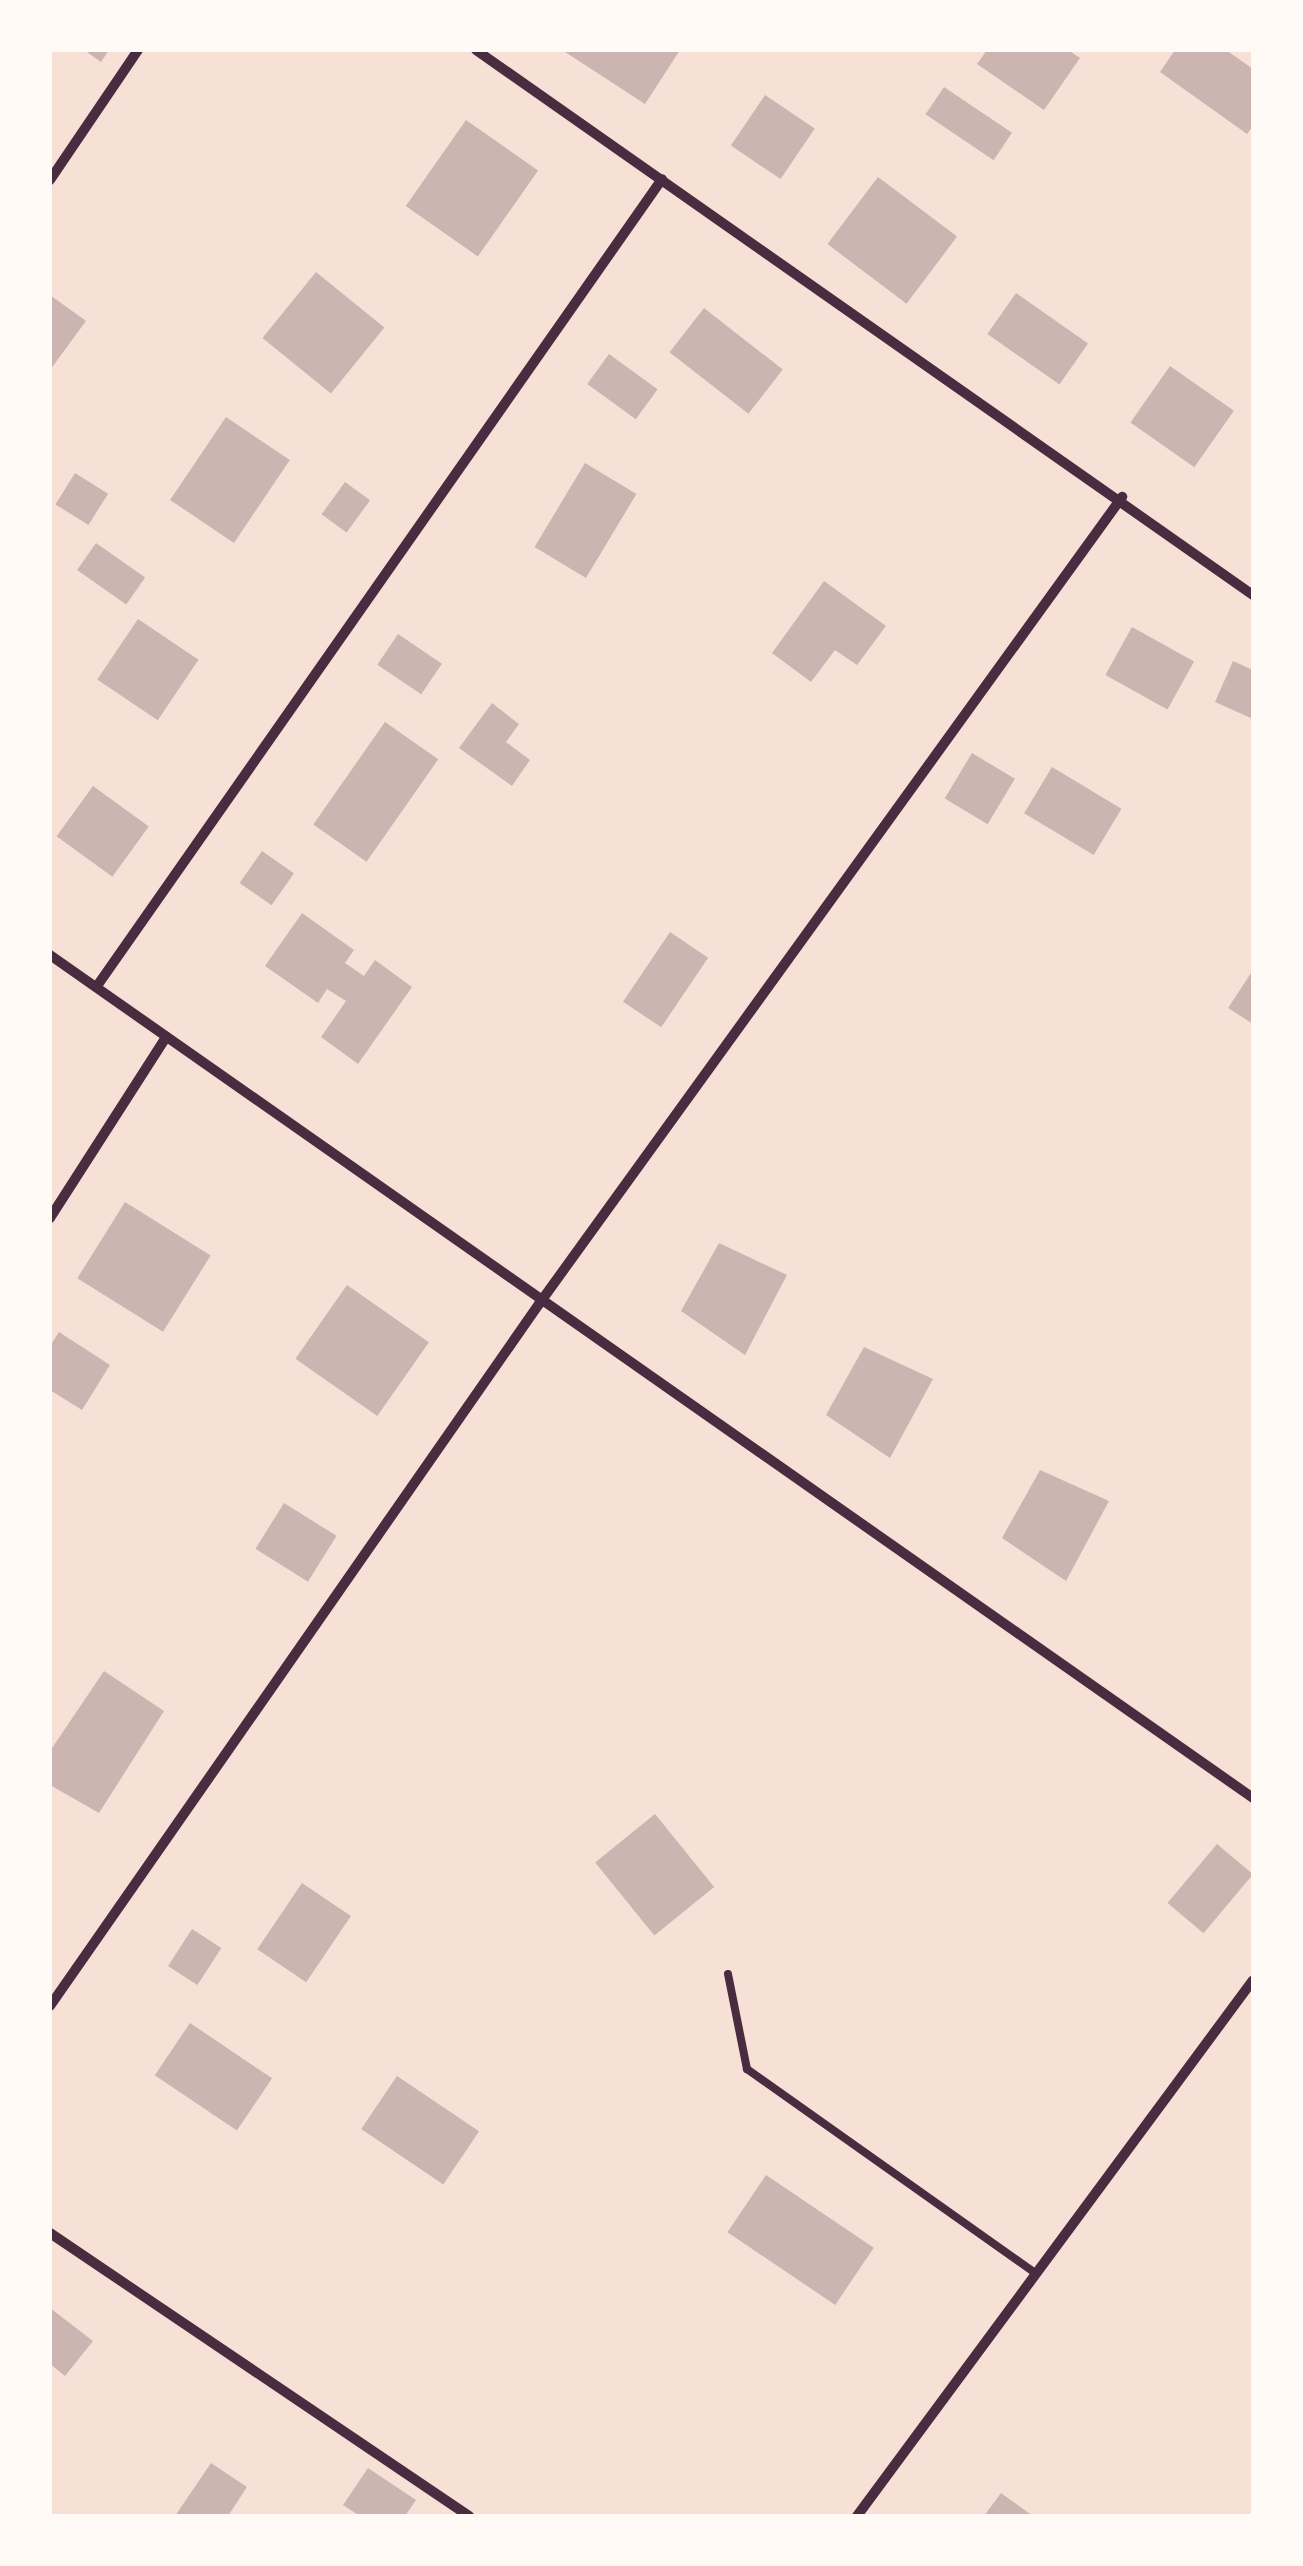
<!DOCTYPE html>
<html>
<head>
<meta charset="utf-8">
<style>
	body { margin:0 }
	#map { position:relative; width:1303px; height:2566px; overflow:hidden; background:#f7e1d7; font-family:"Fira Sans Condensed",sans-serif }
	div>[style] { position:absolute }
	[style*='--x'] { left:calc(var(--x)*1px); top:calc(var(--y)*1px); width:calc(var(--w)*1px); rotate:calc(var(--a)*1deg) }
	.building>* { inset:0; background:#ccb4b1; transform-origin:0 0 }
	.service>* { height:8px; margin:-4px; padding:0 4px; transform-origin:4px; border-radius:4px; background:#4a2c40 }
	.minor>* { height:10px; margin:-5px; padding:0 5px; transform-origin:5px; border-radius:5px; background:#4a2c40 }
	span { translate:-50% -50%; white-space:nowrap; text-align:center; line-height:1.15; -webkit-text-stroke:8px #fffaf5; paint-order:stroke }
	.frame { position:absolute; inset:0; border:52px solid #fffaf5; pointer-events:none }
</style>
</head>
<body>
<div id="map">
	<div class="building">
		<div style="clip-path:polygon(84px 50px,109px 50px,101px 62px)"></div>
		<div style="clip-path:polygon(562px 50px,680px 50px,645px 104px)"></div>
		<div style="clip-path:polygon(987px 50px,1068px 50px,1080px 58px,1044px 110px,977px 64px)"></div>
		<div style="clip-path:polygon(1175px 50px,1226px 50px,1253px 69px,1253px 126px,1247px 134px,1160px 72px)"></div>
		<div style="left:944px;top:87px;width:82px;height:33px;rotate:34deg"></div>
		<div style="left:765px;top:95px;width:60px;height:61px;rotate:34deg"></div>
		<div style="left:466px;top:120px;width:88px;height:105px;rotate:35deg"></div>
		<div style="left:878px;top:177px;width:99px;height:84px;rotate:37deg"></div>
		<div style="left:316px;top:272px;width:88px;height:85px;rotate:39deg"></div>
		<div style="left:1016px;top:293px;width:88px;height:50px;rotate:35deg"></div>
		<div style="clip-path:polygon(50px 295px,86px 321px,50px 370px)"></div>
		<div style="left:704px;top:308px;width:100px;height:56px;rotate:38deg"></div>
		<div style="left:609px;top:354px;width:60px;height:37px;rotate:36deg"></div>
		<div style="left:1170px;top:366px;width:78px;height:69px;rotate:35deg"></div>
		<div style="left:226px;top:417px;width:77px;height:100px;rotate:34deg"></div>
		<div style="left:585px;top:463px;width:60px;height:98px;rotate:31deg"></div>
		<div style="left:75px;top:473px;width:39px;height:37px;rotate:32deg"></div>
		<div style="left:345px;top:482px;width:31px;height:40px;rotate:36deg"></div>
		<div style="left:96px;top:543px;width:60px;height:33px;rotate:35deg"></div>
		<div style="clip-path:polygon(824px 581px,886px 626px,857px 665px,835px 650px,811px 682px,772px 653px)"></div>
		<div style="left:138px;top:619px;width:73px;height:73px;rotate:34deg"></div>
		<div style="left:1132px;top:627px;width:71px;height:55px;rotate:29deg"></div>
		<div style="left:398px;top:634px;width:53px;height:37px;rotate:34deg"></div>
		<div style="clip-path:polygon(1233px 661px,1253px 670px,1253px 719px,1215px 702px)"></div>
		<div style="clip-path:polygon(492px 703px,519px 724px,506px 742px,530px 760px,512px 786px,459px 748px)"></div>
		<div style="left:385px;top:722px;width:65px;height:125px;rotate:35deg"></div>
		<div style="left:972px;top:753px;width:50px;height:53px;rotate:31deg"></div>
		<div style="left:1052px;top:767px;width:81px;height:54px;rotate:31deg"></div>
		<div style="left:93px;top:786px;width:69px;height:62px;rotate:36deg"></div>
		<div style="left:262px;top:851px;width:39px;height:39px;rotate:35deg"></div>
		<div style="clip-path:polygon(302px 913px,354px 950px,345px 963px,364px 976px,375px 960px,412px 987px,358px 1064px,321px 1037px,346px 1001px,327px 989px,318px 1003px,265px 966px)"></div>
		<div style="left:670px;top:932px;width:46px;height:84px;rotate:34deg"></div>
		<div style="clip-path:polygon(1253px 970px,1253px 1024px,1228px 1008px)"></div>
		<div style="left:125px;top:1202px;width:101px;height:90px;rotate:32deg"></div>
		<div style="clip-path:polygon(719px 1243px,787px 1275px,745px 1355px,681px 1311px)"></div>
		<div style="left:347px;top:1285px;width:100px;height:90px;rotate:35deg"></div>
		<div style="clip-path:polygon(59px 1332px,110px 1365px,82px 1410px,50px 1390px,50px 1346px)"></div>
		<div style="clip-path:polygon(864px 1347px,933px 1379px,890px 1458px,826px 1415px)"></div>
		<div style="clip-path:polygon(1040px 1470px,1109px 1501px,1066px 1581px,1002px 1538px)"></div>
		<div style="left:284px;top:1503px;width:62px;height:54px;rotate:32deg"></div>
		<div style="clip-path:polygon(104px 1671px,164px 1711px,99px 1813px,50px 1785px,50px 1751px)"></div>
		<div style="left:655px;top:1814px;width:94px;height:77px;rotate:51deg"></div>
		<div style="left:1217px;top:1844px;width:47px;height:77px;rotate:40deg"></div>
		<div style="left:302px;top:1883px;width:59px;height:80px;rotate:34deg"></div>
		<div style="left:192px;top:1929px;width:35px;height:44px;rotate:33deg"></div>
		<div style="left:190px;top:2023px;width:99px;height:63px;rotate:34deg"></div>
		<div style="left:397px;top:2076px;width:99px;height:64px;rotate:34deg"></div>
		<div style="left:766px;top:2175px;width:130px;height:69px;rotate:34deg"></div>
		<div style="clip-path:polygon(50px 2308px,93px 2341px,65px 2376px,50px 2364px)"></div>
		<div style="clip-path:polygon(211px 2463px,247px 2487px,228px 2516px,175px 2516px)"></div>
		<div style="clip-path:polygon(368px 2468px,416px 2500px,405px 2516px,360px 2516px,343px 2505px)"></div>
		<div style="clip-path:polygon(1001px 2493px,1033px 2516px,984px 2516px)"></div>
	</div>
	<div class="service">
		<div style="--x:728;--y:1974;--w:97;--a:78.7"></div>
		<div style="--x:747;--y:2069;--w:354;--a:35.3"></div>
	</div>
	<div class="minor">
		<div style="--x:476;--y:50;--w:949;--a:35.05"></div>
		<div style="--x:50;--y:180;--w:157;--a:-55.9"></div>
		<div style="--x:50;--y:955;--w:1469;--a:35.02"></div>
		<div style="--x:97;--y:986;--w:985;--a:-55"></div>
		<div style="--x:50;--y:1218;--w:215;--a:-57.3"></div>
		<div style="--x:50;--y:2006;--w:856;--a:-55.14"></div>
		<div style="--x:539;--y:1304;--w:996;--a:-54.15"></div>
		<div style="--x:50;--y:2233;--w:506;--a:34.04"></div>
		<div style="--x:857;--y:2516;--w:666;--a:-53.54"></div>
	</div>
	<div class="frame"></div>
</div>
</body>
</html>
